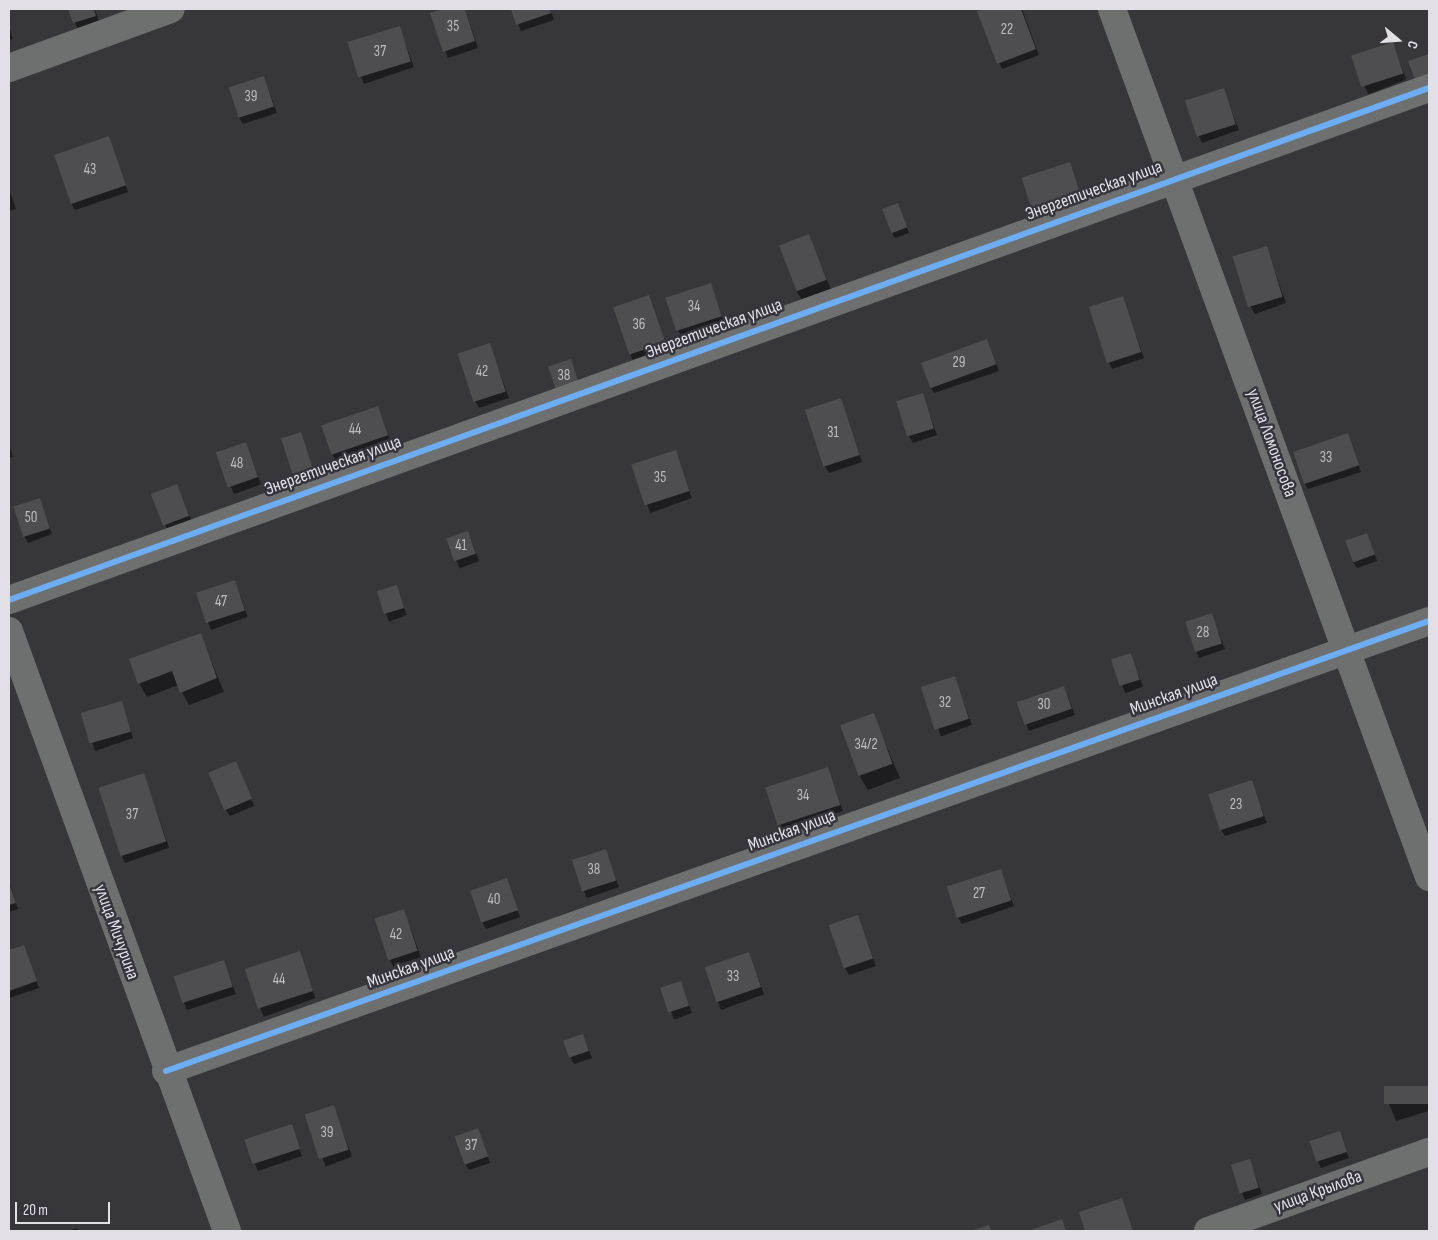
<!DOCTYPE html>
<html>
<head>
<meta charset="utf-8">
<style>
	body { margin:0 }
	#map { position:relative; width:1438px; height:1240px; overflow:hidden; background:#37363a; font-family:"Sofia Sans Condensed",sans-serif }
	div>[style] { position:absolute }
	[style*='--x'] { left:calc(var(--x)*1px); top:calc(var(--y)*1px); width:calc(var(--w)*1px); rotate:calc(var(--a)*1deg) }
	.shadow>* { inset:0; background:#0007; transform-origin:0 0 }
	.building>* { inset:0; background:#4e4e51; transform-origin:0 0 }
	.street>* { height:28px; margin:-14px; padding:0 14px; transform-origin:14px; border-radius:14px; background:#6e7070 }
	.cycleway>* { height:6px; margin:-3px; padding:0 3px; transform-origin:3px; border-radius:3px; background:#6dadf4 }
	span { translate:-50% -50%; white-space:nowrap; text-align:center; line-height:1.15; -webkit-text-stroke:5px #36343c; paint-order:stroke }
	.number-label { font-size:15px; color:#bdbcc1 }
	.number-label span { -webkit-text-stroke-width:0 }
	.street-label { font-size:18px; color:#e2e0e6 }
	.frame { position:absolute; inset:0; border:10px solid #e2e0e6; pointer-events:none }
	.north { position:absolute; left:1373px; top:15px; width:50px; height:50px; -webkit-text-stroke:4px #36343c; paint-order:stroke; rotate:108deg; font-size:14px; font-weight:700; line-height:20px; text-align:center; color:#e2e0e6 }
	.north::after { content:''; display:block; margin:auto; width:18px; height:22px; background:#e2e0e6; clip-path:polygon(50% 0,100% 100%,50% 72%,0 100%) }
	.scale { position:absolute; left:15px; top:1202px; width:95px; height:22px; box-sizing:border-box; border:2px solid #e2e0e6; border-top:0; padding-left:6px; font-size:15px; line-height:18px; white-space:nowrap; color:#e2e0e6; -webkit-text-stroke:4px #36343c; paint-order:stroke }
</style>
</head>
<body>
<div id="map">
	<div class="shadow">
		<div style="clip-path:polygon(69px 9px,95px 9px,99px 22px,78px 29px)"></div>
		<div style="clip-path:polygon(447px 9px,465px 9px,478px 48px,448px 58px,432px 14px)"></div>
		<div style="clip-path:polygon(512px 9px,550px 9px,554px 20px,521px 31px)"></div>
		<div style="clip-path:polygon(988px 9px,1022px 9px,1039px 55px,1002px 69px,979px 12px)"></div>
		<div style="clip-path:polygon(9px 26px,13px 39px,9px 40px)"></div>
		<div style="clip-path:polygon(399px 27px,414px 67px,364px 84px,361px 77px)"></div>
		<div style="left:1392px;top:44px;width:38px;height:41px;rotate:68deg"></div>
		<div style="clip-path:polygon(264px 78px,277px 113px,243px 124px,239px 118px)"></div>
		<div style="clip-path:polygon(1223px 90px,1239px 130px,1202px 143px,1199px 136px)"></div>
		<div style="clip-path:polygon(108px 137px,128px 192px,75px 210px,71px 203px)"></div>
		<div style="left:1069px;top:163px;width:39px;height:49px;rotate:69deg"></div>
		<div style="clip-path:polygon(9px 189px,16px 209px,9px 211px)"></div>
		<div style="clip-path:polygon(898px 205px,909px 233px,895px 238px,891px 232px)"></div>
		<div style="clip-path:polygon(808px 235px,833px 294px,805px 305px,797px 292px)"></div>
		<div style="clip-path:polygon(1266px 247px,1286px 303px,1255px 314px,1251px 307px)"></div>
		<div style="clip-path:polygon(710px 285px,725px 323px,682px 337px,678px 331px)"></div>
		<div style="left:649px;top:297px;width:54px;height:36px;rotate:71deg"></div>
		<div style="clip-path:polygon(1122px 297px,1144px 358px,1112px 369px,1109px 362px)"></div>
		<div style="clip-path:polygon(987px 340px,999px 371px,934px 393px,930px 386px)"></div>
		<div style="clip-path:polygon(489px 344px,509px 398px,479px 408px,475px 401px)"></div>
		<div style="clip-path:polygon(922px 395px,937px 435px,913px 443px,909px 436px)"></div>
		<div style="clip-path:polygon(840px 400px,862px 462px,829px 473px,825px 466px)"></div>
		<div style="clip-path:polygon(378px 408px,391px 442px,335px 460px,332px 454px)"></div>
		<div style="clip-path:polygon(300px 434px,315px 475px,298px 481px,294px 474px)"></div>
		<div style="clip-path:polygon(1347px 435px,1361px 472px,1308px 489px,1304px 483px)"></div>
		<div style="left:246px;top:443px;width:44px;height:29px;rotate:70deg"></div>
		<div style="clip-path:polygon(9px 444px,13px 457px,9px 458px)"></div>
		<div style="left:675px;top:452px;width:49px;height:44px;rotate:70deg"></div>
		<div style="left:177px;top:486px;width:39px;height:26px;rotate:67deg"></div>
		<div style="clip-path:polygon(39px 499px,52px 534px,28px 543px,24px 536px)"></div>
		<div style="left:468px;top:532px;width:31px;height:21px;rotate:69deg"></div>
		<div style="clip-path:polygon(1367px 535px,1377px 561px,1357px 568px,1353px 562px)"></div>
		<div style="left:235px;top:582px;width:37px;height:39px;rotate:70deg"></div>
		<div style="left:396px;top:587px;width:30px;height:19px;rotate:69deg"></div>
		<div style="clip-path:polygon(1211px 614px,1225px 649px,1199px 658px,1196px 651px)"></div>
		<div style="clip-path:polygon(200px 634px,224px 692px,189px 705px,178px 685px,147px 697px,139px 683px)"></div>
		<div style="left:1130px;top:654px;width:35px;height:19px;rotate:68deg"></div>
		<div style="left:954px;top:678px;width:50px;height:33px;rotate:69deg"></div>
		<div style="clip-path:polygon(1064px 687px,1075px 715px,1029px 731px,1026px 724px)"></div>
		<div style="left:121px;top:703px;width:37px;height:40px;rotate:71deg"></div>
		<div style="clip-path:polygon(873px 715px,900px 778px,868px 790px,860px 777px)"></div>
		<div style="clip-path:polygon(236px 763px,254px 806px,230px 816px,226px 810px)"></div>
		<div style="clip-path:polygon(827px 768px,843px 811px,783px 832px,780px 825px)"></div>
		<div style="left:144px;top:775px;width:77px;height:47px;rotate:71deg"></div>
		<div style="clip-path:polygon(1251px 782px,1267px 823px,1225px 836px,1221px 830px)"></div>
		<div style="clip-path:polygon(605px 851px,619px 887px,587px 898px,584px 891px)"></div>
		<div style="clip-path:polygon(1000px 871px,1014px 906px,962px 924px,958px 918px)"></div>
		<div style="clip-path:polygon(506px 879px,520px 917px,486px 929px,482px 922px)"></div>
		<div style="clip-path:polygon(9px 881px,18px 909px,9px 912px)"></div>
		<div style="clip-path:polygon(404px 911px,421px 957px,393px 966px,390px 960px)"></div>
		<div style="clip-path:polygon(858px 917px,876px 966px,849px 975px,845px 968px)"></div>
		<div style="clip-path:polygon(24px 946px,39px 988px,9px 998px,9px 951px)"></div>
		<div style="left:299px;top:953px;width:48px;height:55px;rotate:70deg"></div>
		<div style="left:749px;top:953px;width:44px;height:46px;rotate:70deg"></div>
		<div style="clip-path:polygon(223px 962px,236px 994px,187px 1010px,184px 1003px)"></div>
		<div style="left:680px;top:983px;width:32px;height:19px;rotate:68deg"></div>
		<div style="clip-path:polygon(583px 1035px,592px 1058px,574px 1064px,570px 1057px)"></div>
		<div style="clip-path:polygon(1429px 1087px,1429px 1111px,1396px 1121px,1387px 1099px)"></div>
		<div style="left:333px;top:1107px;width:53px;height:28px;rotate:69deg"></div>
		<div style="clip-path:polygon(291px 1126px,302px 1156px,258px 1171px,255px 1164px)"></div>
		<div style="clip-path:polygon(478px 1129px,490px 1163px,469px 1170px,465px 1164px)"></div>
		<div style="clip-path:polygon(1339px 1133px,1349px 1158px,1321px 1168px,1318px 1161px)"></div>
		<div style="clip-path:polygon(1249px 1161px,1262px 1194px,1245px 1200px,1242px 1193px)"></div>
		<div style="clip-path:polygon(1121px 1199px,1133px 1231px,1086px 1231px,1080px 1213px)"></div>
		<div style="clip-path:polygon(77px 1228px,79px 1231px,69px 1231px)"></div>
	</div>
	<div class="building">
		<div style="clip-path:polygon(68px 9px,94px 9px,96px 16px,73px 23px)"></div>
		<div style="clip-path:polygon(443px 9px,465px 9px,475px 41px,443px 52px,430px 13px)"></div>
		<div style="clip-path:polygon(511px 9px,550px 9px,551px 13px,516px 25px)"></div>
		<div style="clip-path:polygon(984px 9px,1021px 9px,1036px 49px,997px 64px,977px 11px)"></div>
		<div style="left:400px;top:26px;width:37px;height:55px;rotate:73deg"></div>
		<div style="left:1393px;top:42px;width:33px;height:44px;rotate:72deg"></div>
		<div style="clip-path:polygon(1429px 54px,1429px 78px,1416px 82px,1408px 61px)"></div>
		<div style="left:264px;top:76px;width:32px;height:37px;rotate:72deg"></div>
		<div style="left:1224px;top:88px;width:38px;height:41px;rotate:72deg"></div>
		<div style="left:109px;top:136px;width:52px;height:58px;rotate:71deg"></div>
		<div style="left:1070px;top:162px;width:33px;height:51px;rotate:72deg"></div>
		<div style="left:898px;top:203px;width:26px;height:17px;rotate:69deg"></div>
		<div style="left:809px;top:234px;width:49px;height:32px;rotate:69deg"></div>
		<div style="left:1267px;top:246px;width:53px;height:36px;rotate:73deg"></div>
		<div style="left:711px;top:283px;width:35px;height:48px;rotate:72deg"></div>
		<div style="left:649px;top:295px;width:50px;height:38px;rotate:71deg"></div>
		<div style="left:1123px;top:296px;width:59px;height:36px;rotate:72deg"></div>
		<div style="left:987px;top:339px;width:27px;height:70px;rotate:70deg"></div>
		<div style="left:490px;top:343px;width:51px;height:34px;rotate:72deg"></div>
		<div style="left:571px;top:359px;width:28px;height:24px;rotate:72deg"></div>
		<div style="left:923px;top:393px;width:37px;height:28px;rotate:73deg"></div>
		<div style="left:841px;top:398px;width:60px;height:38px;rotate:72deg"></div>
		<div style="left:378px;top:406px;width:31px;height:60px;rotate:71deg"></div>
		<div style="left:301px;top:432px;width:38px;height:21px;rotate:72deg"></div>
		<div style="left:1348px;top:433px;width:34px;height:58px;rotate:71deg"></div>
		<div style="left:246px;top:442px;width:37px;height:32px;rotate:71deg"></div>
		<div style="left:676px;top:450px;width:43px;height:47px;rotate:72deg"></div>
		<div style="left:177px;top:484px;width:34px;height:28px;rotate:69deg"></div>
		<div style="left:40px;top:498px;width:32px;height:28px;rotate:72deg"></div>
		<div style="left:468px;top:531px;width:24px;height:23px;rotate:71deg"></div>
		<div style="left:1367px;top:533px;width:23px;height:23px;rotate:70deg"></div>
		<div style="left:235px;top:580px;width:32px;height:41px;rotate:72deg"></div>
		<div style="left:397px;top:585px;width:24px;height:21px;rotate:73deg"></div>
		<div style="left:1212px;top:613px;width:32px;height:28px;rotate:72deg"></div>
		<div style="clip-path:polygon(201px 633px,217px 678px,180px 693px,172px 671px,138px 684px,129px 659px)"></div>
		<div style="left:1131px;top:653px;width:28px;height:21px;rotate:72deg"></div>
		<div style="left:955px;top:676px;width:45px;height:36px;rotate:72deg"></div>
		<div style="left:1064px;top:686px;width:24px;height:50px;rotate:71deg"></div>
		<div style="left:122px;top:701px;width:32px;height:43px;rotate:74deg"></div>
		<div style="left:874px;top:713px;width:54px;height:36px;rotate:70deg"></div>
		<div style="left:236px;top:761px;width:41px;height:30px;rotate:67deg"></div>
		<div style="left:828px;top:767px;width:40px;height:66px;rotate:72deg"></div>
		<div style="left:144px;top:773px;width:72px;height:48px;rotate:72deg"></div>
		<div style="left:1252px;top:780px;width:38px;height:46px;rotate:72deg"></div>
		<div style="left:606px;top:849px;width:33px;height:36px;rotate:72deg"></div>
		<div style="left:1001px;top:869px;width:33px;height:57px;rotate:72deg"></div>
		<div style="left:507px;top:878px;width:34px;height:39px;rotate:71deg"></div>
		<div style="clip-path:polygon(9px 883px,16px 903px,9px 905px)"></div>
		<div style="left:404px;top:909px;width:44px;height:31px;rotate:72deg"></div>
		<div style="left:858px;top:915px;width:46px;height:31px;rotate:71deg"></div>
		<div style="clip-path:polygon(24px 945px,37px 981px,9px 991px,9px 950px)"></div>
		<div style="left:300px;top:951px;width:42px;height:58px;rotate:72deg"></div>
		<div style="left:749px;top:952px;width:37px;height:47px;rotate:71deg"></div>
		<div style="left:224px;top:960px;width:28px;height:53px;rotate:72deg"></div>
		<div style="left:681px;top:981px;width:26px;height:22px;rotate:72deg"></div>
		<div style="left:583px;top:1034px;width:18px;height:21px;rotate:71deg"></div>
		<div style="left:1429px;top:1086px;width:18px;height:45px;rotate:90deg"></div>
		<div style="left:334px;top:1105px;width:47px;height:31px;rotate:72deg"></div>
		<div style="left:292px;top:1124px;width:26px;height:50px;rotate:72deg"></div>
		<div style="left:478px;top:1128px;width:30px;height:25px;rotate:70deg"></div>
		<div style="left:1340px;top:1131px;width:22px;height:32px;rotate:72deg"></div>
		<div style="left:1250px;top:1159px;width:30px;height:20px;rotate:73deg"></div>
		<div style="clip-path:polygon(1122px 1198px,1133px 1231px,1085px 1231px,1079px 1212px)"></div>
		<div style="clip-path:polygon(1062px 1219px,1066px 1231px,1028px 1231px)"></div>
		<div style="clip-path:polygon(989px 1225px,991px 1231px,971px 1231px)"></div>
	</div>
	<div class="street">
		<div style="--x:1112;--y:9;--w:924;--a:69.94"></div>
		<div style="--x:9;--y:68;--w:172;--a:-20"></div>
		<div style="--x:9;--y:600;--w:1509;--a:-19.83"></div>
		<div style="--x:9;--y:631;--w:638;--a:70.03"></div>
		<div style="--x:166;--y:1071;--w:1341;--a:-19.61"></div>
		<div style="--x:1208;--y:1231;--w:235;--a:-19.7"></div>
	</div>
	<div class="cycleway">
		<div style="--x:9;--y:600;--w:1509;--a:-19.83"></div>
		<div style="--x:166;--y:1071;--w:1341;--a:-19.61"></div>
	</div>
	<div class="number-label">
		<span style="left:453px;top:27px">35</span>
		<span style="left:1007px;top:30px">22</span>
		<span style="left:380px;top:52px">37</span>
		<span style="left:251px;top:97px">39</span>
		<span style="left:90px;top:170px">43</span>
		<span style="left:694px;top:307px">34</span>
		<span style="left:639px;top:325px">36</span>
		<span style="left:959px;top:363px">29</span>
		<span style="left:482px;top:372px">42</span>
		<span style="left:564px;top:376px">38</span>
		<span style="left:355px;top:430px">44</span>
		<span style="left:833px;top:433px">31</span>
		<span style="left:1326px;top:458px">33</span>
		<span style="left:237px;top:464px">48</span>
		<span style="left:660px;top:478px">35</span>
		<span style="left:31px;top:518px">50</span>
		<span style="left:461px;top:546px">41</span>
		<span style="left:221px;top:602px">47</span>
		<span style="left:1203px;top:633px">28</span>
		<span style="left:945px;top:703px">32</span>
		<span style="left:1044px;top:705px">30</span>
		<span style="left:866px;top:745px">34/2</span>
		<span style="left:803px;top:796px">34</span>
		<span style="left:1236px;top:805px">23</span>
		<span style="left:132px;top:815px">37</span>
		<span style="left:594px;top:870px">38</span>
		<span style="left:979px;top:894px">27</span>
		<span style="left:494px;top:900px">40</span>
		<span style="left:396px;top:935px">42</span>
		<span style="left:733px;top:977px">33</span>
		<span style="left:279px;top:980px">44</span>
		<span style="left:327px;top:1133px">39</span>
		<span style="left:471px;top:1146px">37</span>
	</div>
	<div class="street-label">
		<span style="left:1094px;top:191px;rotate:-20deg">Энергетическая улица</span>
		<span style="left:714px;top:329px;rotate:-20deg">Энергетическая улица</span>
		<span style="left:1271px;top:443px;rotate:70deg">улица Ломоносова</span>
		<span style="left:333px;top:466px;rotate:-20deg">Энергетическая улица</span>
		<span style="left:1174px;top:695px;rotate:-20deg">Минская улица</span>
		<span style="left:792px;top:831px;rotate:-20deg">Минская улица</span>
		<span style="left:116px;top:932px;rotate:70deg">улица Мичурина</span>
		<span style="left:411px;top:968px;rotate:-20deg">Минская улица</span>
		<span style="left:1318px;top:1192px;rotate:-20deg">улица Крылова</span>
	</div>
	<div class="frame"></div>
	<div class="north">С</div>
	<div class="scale">20 m</div>
</div>
</body>
</html>
